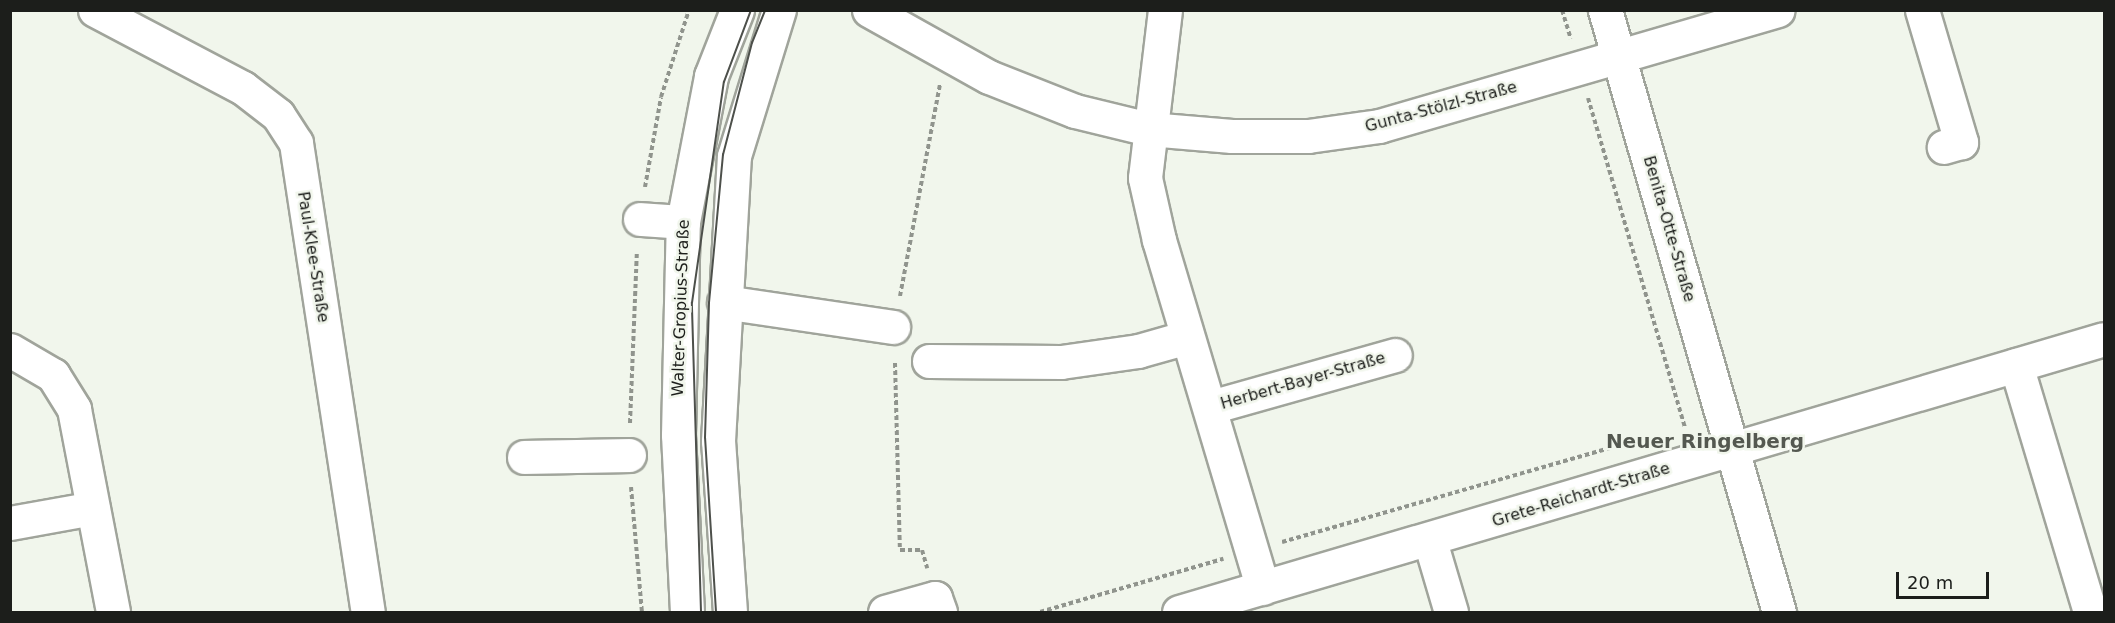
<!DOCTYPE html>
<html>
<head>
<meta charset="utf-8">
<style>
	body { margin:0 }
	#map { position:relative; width:2115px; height:623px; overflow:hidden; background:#f1f6ec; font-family:"DejaVu Sans",sans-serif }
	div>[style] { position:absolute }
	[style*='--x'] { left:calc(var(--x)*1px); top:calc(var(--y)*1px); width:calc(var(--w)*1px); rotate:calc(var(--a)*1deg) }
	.path>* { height:4px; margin-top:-2px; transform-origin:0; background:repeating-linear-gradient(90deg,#90948d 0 4.5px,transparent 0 7.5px) }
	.roads { filter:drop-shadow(2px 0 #a0a49b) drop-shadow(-2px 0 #a0a49b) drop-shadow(0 2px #a0a49b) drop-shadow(0 -2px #a0a49b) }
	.minor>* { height:33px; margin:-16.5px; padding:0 16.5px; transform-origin:16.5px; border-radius:16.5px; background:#fff }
	.tram>* { height:1.5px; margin:-0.75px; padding:0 0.75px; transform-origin:0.75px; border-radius:0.75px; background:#4d504b }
	span { translate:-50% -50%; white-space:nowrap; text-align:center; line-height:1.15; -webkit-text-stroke:5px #f1f6ec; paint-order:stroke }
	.street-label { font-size:16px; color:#1c1e1b }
	.quarter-label { font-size:20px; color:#545850; font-weight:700 }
	.frame { position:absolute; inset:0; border:12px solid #1c1e1b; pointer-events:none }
	.scale { position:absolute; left:1896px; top:572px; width:93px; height:27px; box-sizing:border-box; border:3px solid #1c1e1b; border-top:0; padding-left:8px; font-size:18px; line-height:21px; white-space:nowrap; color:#1c1e1b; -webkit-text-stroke:4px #f1f6ec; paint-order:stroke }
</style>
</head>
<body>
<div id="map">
	<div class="path">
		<div style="--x:1562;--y:10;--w:30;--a:73"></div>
		<div style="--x:1588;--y:98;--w:343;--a:73.6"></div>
		<div style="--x:645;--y:187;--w:91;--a:-79.9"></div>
		<div style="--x:661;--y:97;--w:91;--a:-72.2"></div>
		<div style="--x:900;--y:296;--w:215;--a:-79.3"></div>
		<div style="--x:895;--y:363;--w:187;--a:88.5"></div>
		<div style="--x:900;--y:550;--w:22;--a:0"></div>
		<div style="--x:922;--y:550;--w:19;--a:74"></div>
		<div style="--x:630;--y:423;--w:172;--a:-87.7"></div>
		<div style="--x:631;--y:487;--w:125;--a:85"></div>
		<div style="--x:1282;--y:542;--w:341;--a:-16"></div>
		<div style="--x:1040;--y:612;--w:191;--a:-16.2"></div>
	</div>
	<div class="roads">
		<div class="minor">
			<div style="--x:95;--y:10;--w:167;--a:27.8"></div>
			<div style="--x:243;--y:88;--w:44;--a:37.6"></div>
			<div style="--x:278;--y:115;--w:33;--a:57"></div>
			<div style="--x:296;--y:143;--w:474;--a:81.3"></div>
			<div style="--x:869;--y:10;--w:137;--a:29.2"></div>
			<div style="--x:989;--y:77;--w:92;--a:21.6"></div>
			<div style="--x:1075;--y:111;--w:76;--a:13.7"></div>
			<div style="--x:1149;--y:129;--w:83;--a:4.8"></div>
			<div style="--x:1232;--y:136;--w:76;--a:0"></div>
			<div style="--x:1308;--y:136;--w:72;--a:-8"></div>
			<div style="--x:1379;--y:126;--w:415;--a:-16.2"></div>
			<div style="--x:1165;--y:10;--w:169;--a:96.8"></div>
			<div style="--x:1145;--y:178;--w:64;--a:77.3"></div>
			<div style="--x:1159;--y:240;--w:363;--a:73.4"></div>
			<div style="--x:1605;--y:10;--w:627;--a:73.88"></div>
			<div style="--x:1922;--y:10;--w:138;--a:73.5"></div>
			<div style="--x:1961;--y:142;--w:18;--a:164"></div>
			<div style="--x:640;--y:219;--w:43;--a:4"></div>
			<div style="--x:724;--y:302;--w:171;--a:8.4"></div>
			<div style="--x:10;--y:350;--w:50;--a:30.2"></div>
			<div style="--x:53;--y:375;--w:40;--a:58"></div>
			<div style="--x:74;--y:409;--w:207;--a:79.1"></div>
			<div style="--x:929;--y:361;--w:132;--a:0.4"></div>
			<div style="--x:1061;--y:362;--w:78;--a:-8.1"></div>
			<div style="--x:1138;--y:351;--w:51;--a:-15.9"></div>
			<div style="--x:2016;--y:365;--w:258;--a:73.3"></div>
			<div style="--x:1211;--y:407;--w:191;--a:-15.8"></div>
			<div style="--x:524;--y:457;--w:105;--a:-1.1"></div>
			<div style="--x:10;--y:523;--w:84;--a:-10.2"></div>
			<div style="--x:1430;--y:541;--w:74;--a:73.5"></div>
			<div style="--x:687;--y:612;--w:177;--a:-92.9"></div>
			<div style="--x:678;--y:435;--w:213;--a:-88.7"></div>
			<div style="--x:683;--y:222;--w:149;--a:-79.1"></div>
			<div style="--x:711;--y:76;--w:71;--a:-68.5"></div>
			<div style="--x:730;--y:612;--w:171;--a:-94"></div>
			<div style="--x:718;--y:441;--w:285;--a:-86.8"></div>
			<div style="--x:734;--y:156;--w:153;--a:-72.9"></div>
			<div style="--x:885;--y:612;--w:52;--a:-15.6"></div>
			<div style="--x:935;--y:598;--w:15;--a:70"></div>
			<div style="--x:1179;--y:612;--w:964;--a:-16.44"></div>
		</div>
	</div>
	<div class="tram">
		<div style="--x:701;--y:612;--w:309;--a:-91.7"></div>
		<div style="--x:692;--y:303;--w:223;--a:-81.8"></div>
		<div style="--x:724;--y:82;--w:77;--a:-69.4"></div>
		<div style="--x:716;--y:612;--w:174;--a:-93.6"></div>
		<div style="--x:705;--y:438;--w:135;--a:-88.3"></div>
		<div style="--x:709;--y:303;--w:149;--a:-84.6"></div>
		<div style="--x:723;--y:155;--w:116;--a:-75.5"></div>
		<div style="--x:752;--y:43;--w:35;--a:-68"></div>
	</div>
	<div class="street-label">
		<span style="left:1441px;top:107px;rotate:-15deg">Gunta-Stölzl-Straße</span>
		<span style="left:1669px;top:229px;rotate:74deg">Benita-Otte-Straße</span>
		<span style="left:313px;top:257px;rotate:81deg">Paul-Klee-Straße</span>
		<span style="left:681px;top:308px;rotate:-88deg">Walter-Gropius-Straße</span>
		<span style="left:1303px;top:381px;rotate:-16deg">Herbert-Bayer-Straße</span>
		<span style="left:1581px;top:495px;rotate:-17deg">Grete-Reichardt-Straße</span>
	</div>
	<div class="quarter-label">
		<span style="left:1705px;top:441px">Neuer Ringelberg</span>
	</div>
	<div class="frame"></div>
	<div class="scale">20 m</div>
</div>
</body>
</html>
